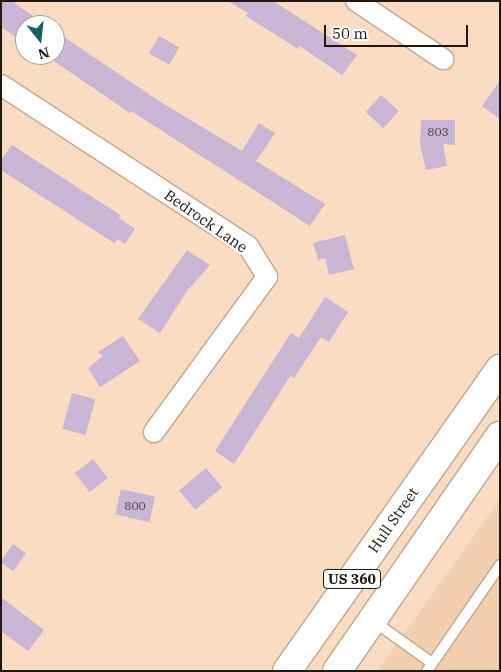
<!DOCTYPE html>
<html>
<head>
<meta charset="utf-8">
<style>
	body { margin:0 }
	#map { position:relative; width:501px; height:672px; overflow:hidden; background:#f9dcc1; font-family:"IBM Plex Serif",serif }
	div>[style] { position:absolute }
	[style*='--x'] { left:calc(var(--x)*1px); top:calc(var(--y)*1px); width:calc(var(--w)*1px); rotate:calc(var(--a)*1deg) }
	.built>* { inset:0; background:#f2cfaf }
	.building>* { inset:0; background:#c9b5d4; transform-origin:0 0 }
	.roads { filter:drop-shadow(1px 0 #c2a78d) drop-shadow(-1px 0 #c2a78d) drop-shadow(0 1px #c2a78d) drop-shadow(0 -1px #c2a78d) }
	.lane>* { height:10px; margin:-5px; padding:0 5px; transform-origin:5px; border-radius:5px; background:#fff }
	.street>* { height:20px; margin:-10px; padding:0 10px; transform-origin:10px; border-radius:10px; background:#fff }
	.primary>* { height:28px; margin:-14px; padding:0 14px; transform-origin:14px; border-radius:14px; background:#fff }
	span { translate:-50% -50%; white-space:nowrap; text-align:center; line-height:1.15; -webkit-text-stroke:5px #fff; paint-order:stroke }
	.number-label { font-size:12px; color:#4b3e3f }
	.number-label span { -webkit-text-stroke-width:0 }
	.shield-label span { padding:1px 4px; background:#fff; border:1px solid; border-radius:4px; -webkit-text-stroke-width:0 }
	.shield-label { font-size:14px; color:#21170d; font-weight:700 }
	.street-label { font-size:15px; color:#21170d }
	.frame { position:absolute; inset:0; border:2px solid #21170d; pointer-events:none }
	.north { position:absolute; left:15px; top:15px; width:50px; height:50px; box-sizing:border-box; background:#fff; border:1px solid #a6a29e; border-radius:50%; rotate:164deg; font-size:14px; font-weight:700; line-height:20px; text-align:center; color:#21170d }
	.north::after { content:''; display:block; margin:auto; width:18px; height:22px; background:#106265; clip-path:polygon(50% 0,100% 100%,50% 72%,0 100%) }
	.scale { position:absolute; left:324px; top:25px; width:144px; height:22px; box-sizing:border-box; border:2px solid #21170d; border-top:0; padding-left:6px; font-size:15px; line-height:18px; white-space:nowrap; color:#21170d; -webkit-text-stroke:4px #fff; paint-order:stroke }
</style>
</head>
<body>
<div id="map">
	<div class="built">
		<div style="clip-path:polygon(500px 500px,500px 671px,377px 671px)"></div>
	</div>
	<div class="building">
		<div style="clip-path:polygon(1px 1px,11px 1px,46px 25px,25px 25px,25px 43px,1px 27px)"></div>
		<div style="clip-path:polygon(228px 1px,273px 1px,357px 55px,342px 75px,300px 46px,298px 49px,246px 16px,248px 13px)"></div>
		<div style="clip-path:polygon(55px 31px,159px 101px,242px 151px,259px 123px,275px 133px,256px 161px,325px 204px,310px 226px,131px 111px,130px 113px,55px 62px)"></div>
		<div style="left:159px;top:36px;width:23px;height:20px;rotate:29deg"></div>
		<div style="clip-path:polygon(500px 81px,500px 119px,482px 106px)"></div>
		<div style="left:381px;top:95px;width:24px;height:23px;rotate:42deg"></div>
		<div style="clip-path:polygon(421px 120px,455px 120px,455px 145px,443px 144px,447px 166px,426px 170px,420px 144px)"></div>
		<div style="clip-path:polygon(12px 145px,120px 215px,119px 218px,135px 229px,125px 244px,118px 239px,114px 243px,1px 170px,1px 160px)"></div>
		<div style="clip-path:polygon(345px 235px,354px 269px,329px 275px,325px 258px,318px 260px,313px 243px)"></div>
		<div style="clip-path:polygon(187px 250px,210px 265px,187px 291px,160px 333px,138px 319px)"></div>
		<div style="clip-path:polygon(325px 297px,348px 312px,329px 342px,321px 337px,294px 378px,291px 375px,234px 464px,215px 451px,291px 333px,299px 338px)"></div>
		<div style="clip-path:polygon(123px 336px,140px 361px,100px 387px,88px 368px,103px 356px,98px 352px)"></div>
		<div style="left:72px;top:393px;width:24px;height:37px;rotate:15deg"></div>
		<div style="left:93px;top:459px;width:24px;height:23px;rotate:52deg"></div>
		<div style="left:206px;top:468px;width:25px;height:35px;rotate:50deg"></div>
		<div style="left:121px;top:489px;width:35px;height:26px;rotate:13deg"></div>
		<div style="left:13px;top:544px;width:16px;height:22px;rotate:35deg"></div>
		<div style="clip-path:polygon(1px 597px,44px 630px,28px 651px,1px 631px)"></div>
	</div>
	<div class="roads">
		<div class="lane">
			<div style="--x:372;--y:620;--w:74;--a:35.6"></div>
			<div style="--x:427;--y:671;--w:129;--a:-55.4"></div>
		</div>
		<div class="street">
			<div style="--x:356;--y:1;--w:105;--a:33.7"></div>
			<div style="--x:1;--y:85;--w:295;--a:33.1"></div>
			<div style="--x:248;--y:246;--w:36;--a:58"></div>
			<div style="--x:267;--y:277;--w:192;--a:126.1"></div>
		</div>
		<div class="primary">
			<div style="--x:287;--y:671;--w:370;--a:-54.8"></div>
			<div style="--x:337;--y:671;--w:286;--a:-55.3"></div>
		</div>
	</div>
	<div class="number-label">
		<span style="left:438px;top:132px">803</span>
		<span style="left:135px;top:506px">800</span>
	</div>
	<div class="shield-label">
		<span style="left:352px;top:579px">US 360</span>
	</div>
	<div class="street-label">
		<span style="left:206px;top:221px;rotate:35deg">Bedrock Lane</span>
		<span style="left:393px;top:520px;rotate:-55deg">Hull Street</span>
	</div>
	<div class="frame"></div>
	<div class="north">N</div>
	<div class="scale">50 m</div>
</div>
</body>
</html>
